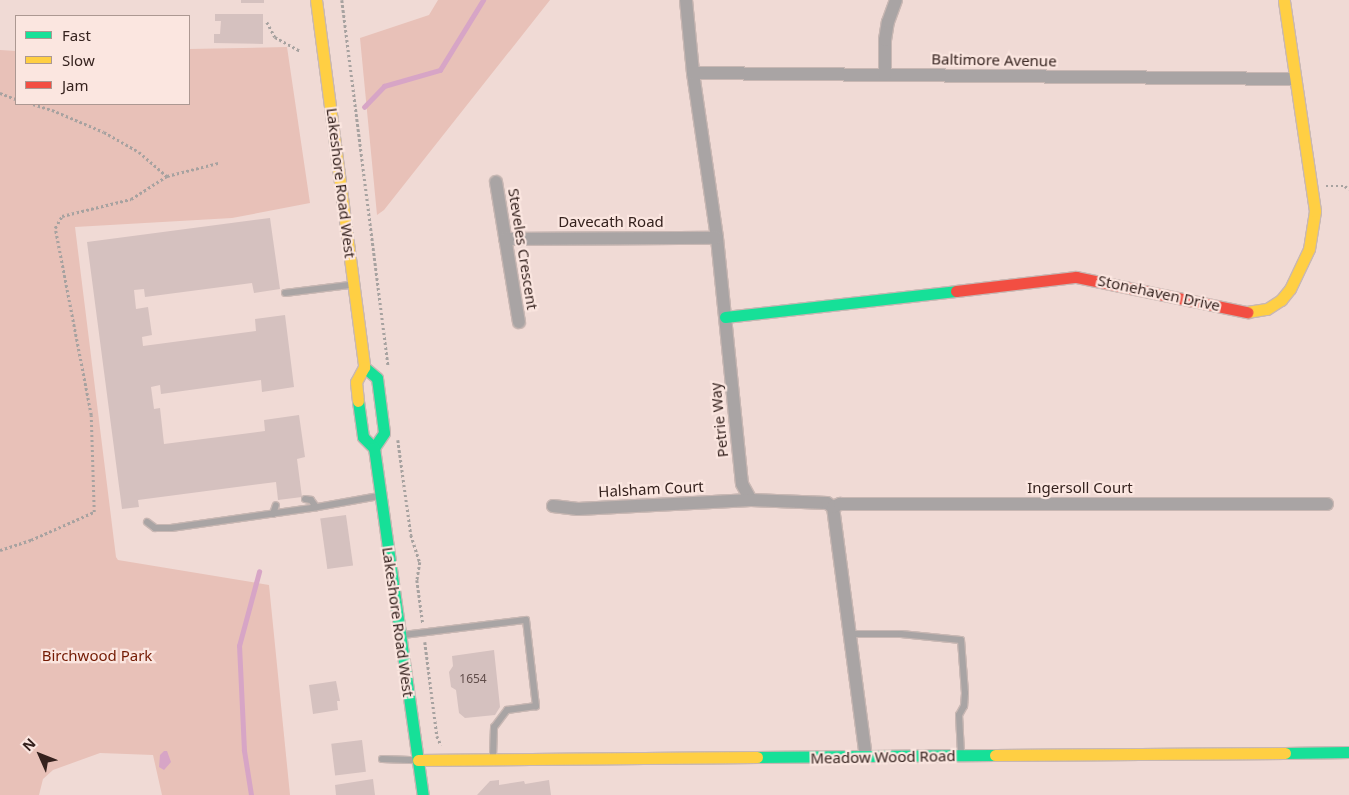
<!DOCTYPE html>
<html>
<head>
<meta charset="utf-8">
<style>
	body { margin:0 }
	#map { position:relative; width:1349px; height:795px; overflow:hidden; background:#f0dad5; font-family:"Noto Sans",sans-serif }
	div>[style] { position:absolute }
	[style*='--x'] { left:calc(var(--x)*1px); top:calc(var(--y)*1px); width:calc(var(--w)*1px); rotate:calc(var(--a)*1deg) }
	.green>* { inset:0; background:#e8c1b8 }
	.water>* { inset:0; background:#d7a5c6 }
	.stream>* { height:4.5px; margin:-2.25px; padding:0 2.25px; transform-origin:2.25px; border-radius:2.25px; background:#d7a5c6 }
	.building>* { inset:0; background:#d5c1bf; transform-origin:0 0 }
	.path>* { height:2.5px; margin-top:-1.25px; transform-origin:0; background:repeating-linear-gradient(90deg,#a7a2a0 0 2.5px,transparent 0 5px) }
	.roads { filter:drop-shadow(1px 0 #c8b7b3) drop-shadow(-1px 0 #c8b7b3) drop-shadow(0 1px #c8b7b3) drop-shadow(0 -1px #c8b7b3) }
	.lane>* { height:6px; margin:-3px; padding:0 3px; transform-origin:3px; border-radius:3px; background:#a9a4a4 }
	.street>* { height:12px; margin:-6px; padding:0 6px; transform-origin:6px; border-radius:6px; background:#a9a4a4 }
	.fast>* { height:11px; margin:-5.5px; padding:0 5.5px; transform-origin:5.5px; border-radius:5.5px; background:#16e098 }
	.slow>* { height:11px; margin:-5.5px; padding:0 5.5px; transform-origin:5.5px; border-radius:5.5px; background:#ffcf43 }
	.jam>* { height:11px; margin:-5.5px; padding:0 5.5px; transform-origin:5.5px; border-radius:5.5px; background:#f24e42 }
	span { translate:-50% -50%; white-space:nowrap; text-align:center; line-height:1.15; -webkit-text-stroke:4.5px #fbe6e0; paint-order:stroke }
	.number-label { font-size:12px; color:#604d4a }
	.number-label span { -webkit-text-stroke-width:0 }
	.street-label { font-size:15px; color:#35221e }
	.park-label { font-size:15px; color:#731a03 }
	.legend { position:absolute; left:15px; top:15px; width:175px; height:90px; box-sizing:border-box; background:#fbe6e0; border:1px solid #ac9892; margin:0; padding:6px 9px; list-style:none; font-size:15px; color:#35221e }
	.legend li { display:flex; align-items:center; gap:10px; height:25px }
	.legend b { width:25px; border:1px solid #ac9892 }
	.north { position:absolute; left:15px; top:730px; width:50px; height:50px; -webkit-text-stroke:4px #fbe6e0; paint-order:stroke; rotate:314deg; font-size:14px; font-weight:700; line-height:20px; text-align:center; color:#35221e }
	.north::after { content:''; display:block; margin:auto; width:18px; height:22px; background:#35221e; clip-path:polygon(50% 0,100% 100%,50% 72%,0 100%) }
</style>
</head>
<body>
<div id="map">
	<div class="green">
		<div style="clip-path:polygon(438px 0,550px 0,384px 210px,377px 215px,360px 38px,429px 15px)"></div>
		<div style="clip-path:polygon(287px 47px,310px 203px,232px 218px,75px 227px,116px 557px,118px 560px,269px 585px,290px 795px,162px 795px,153px 755px,100px 753px,53px 770px,43px 779px,39px 795px,0 795px,0 50px,16px 51px,16px 104px,189px 104px,189px 49px)"></div>
	</div>
	<div class="water">
		<div style="clip-path:polygon(164px 751px,167px 751px,171px 762px,164px 770px,159px 767px,160px 755px)"></div>
	</div>
	<div class="stream">
		<div style="--x:364;--y:107;--w:29;--a:-46"></div>
		<div style="--x:384;--y:86;--w:58;--a:-15.9"></div>
		<div style="--x:440;--y:70;--w:82;--a:-58.4"></div>
		<div style="--x:251;--y:795;--w:45;--a:-99"></div>
		<div style="--x:244;--y:751;--w:105;--a:-92.7"></div>
		<div style="--x:239;--y:646;--w:77;--a:-74.9"></div>
	</div>
	<div class="building">
		<div style="left:241px;top:0;width:23px;height:3px"></div>
		<div style="clip-path:polygon(215px 14px,263px 14px,263px 44px,214px 43px,214px 34px,220px 34px,221px 21px,215px 21px)"></div>
		<div style="clip-path:polygon(270px 218px,280px 289px,254px 293px,252px 283px,145px 297px,144px 289px,134px 290px,136px 309px,148px 307px,152px 335px,142px 337px,143px 346px,256px 331px,255px 319px,285px 315px,294px 387px,262px 392px,261px 380px,161px 394px,160px 385px,151px 387px,154px 409px,160px 408px,164px 444px,265px 431px,264px 420px,299px 415px,305px 457px,297px 459px,302px 497px,278px 500px,276px 482px,138px 500px,139px 507px,122px 509px,87px 242px)"></div>
		<div style="left:346px;top:515px;width:51px;height:26px;rotate:82deg"></div>
		<div style="clip-path:polygon(494px 650px,500px 707px,495px 715px,465px 718px,459px 713px,456px 690px,451px 687px,449px 672px,453px 666px,452px 656px)"></div>
		<div style="clip-path:polygon(336px 681px,340px 701px,337px 701px,338px 710px,313px 714px,309px 685px)"></div>
		<div style="left:362px;top:740px;width:32px;height:31px;rotate:83deg"></div>
		<div style="clip-path:polygon(373px 779px,375px 795px,336px 795px,335px 785px)"></div>
		<div style="clip-path:polygon(499px 780px,499px 785px,524px 781px,525px 784px,549px 780px,551px 795px,477px 795px,490px 781px)"></div>
	</div>
	<div class="path">
		<div style="--x:342;--y:0;--w:369;--a:82.8"></div>
		<div style="--x:267;--y:22;--w:17;--a:62"></div>
		<div style="--x:275;--y:37;--w:29;--a:29"></div>
		<div style="--x:0;--y:93;--w:17;--a:21"></div>
		<div style="--x:33;--y:104;--w:20;--a:18"></div>
		<div style="--x:52;--y:110;--w:56;--a:22.9"></div>
		<div style="--x:104;--y:132;--w:40;--a:29.7"></div>
		<div style="--x:139;--y:152;--w:37;--a:41"></div>
		<div style="--x:1326;--y:186;--w:19;--a:0"></div>
		<div style="--x:1345;--y:186;--w:5;--a:37"></div>
		<div style="--x:398;--y:440;--w:96;--a:82.2"></div>
		<div style="--x:411;--y:535;--w:28;--a:72"></div>
		<div style="--x:420;--y:562;--w:18;--a:99"></div>
		<div style="--x:417;--y:580;--w:44;--a:82.2"></div>
		<div style="--x:0;--y:550;--w:33;--a:-18"></div>
		<div style="--x:31;--y:540;--w:69;--a:-24"></div>
		<div style="--x:94;--y:512;--w:97;--a:-91.8"></div>
		<div style="--x:91;--y:415;--w:190;--a:-100.9"></div>
		<div style="--x:55;--y:228;--w:14;--a:-60"></div>
		<div style="--x:62;--y:216;--w:71;--a:-13.8"></div>
		<div style="--x:131;--y:199;--w:43;--a:-32.6"></div>
		<div style="--x:167;--y:176;--w:53;--a:-14.3"></div>
		<div style="--x:425;--y:642;--w:95;--a:82.7"></div>
		<div style="--x:437;--y:736;--w:10;--a:66"></div>
	</div>
	<div class="roads">
		<div class="lane">
			<div style="--x:285;--y:293;--w:65;--a:-7"></div>
			<div style="--x:305;--y:499;--w:6;--a:9"></div>
			<div style="--x:311;--y:500;--w:9;--a:54"></div>
			<div style="--x:273;--y:514;--w:9;--a:-72"></div>
			<div style="--x:147;--y:522;--w:10;--a:37"></div>
			<div style="--x:155;--y:528;--w:16;--a:0"></div>
			<div style="--x:171;--y:528;--w:142;--a:-8.1"></div>
			<div style="--x:312;--y:508;--w:68;--a:-10.2"></div>
			<div style="--x:850;--y:634;--w:51;--a:0"></div>
			<div style="--x:901;--y:634;--w:60;--a:5.7"></div>
			<div style="--x:961;--y:640;--w:53;--a:85.7"></div>
			<div style="--x:965;--y:693;--w:13;--a:94"></div>
			<div style="--x:964;--y:706;--w:10;--a:119"></div>
			<div style="--x:959;--y:715;--w:39;--a:87"></div>
			<div style="--x:403;--y:635;--w:124;--a:-7"></div>
			<div style="--x:526;--y:620;--w:87;--a:83.4"></div>
			<div style="--x:536;--y:706;--w:29;--a:172"></div>
			<div style="--x:507;--y:710;--w:21;--a:127"></div>
			<div style="--x:494;--y:727;--w:30;--a:92"></div>
			<div style="--x:382;--y:759;--w:35;--a:2"></div>
		</div>
		<div class="street">
			<div style="--x:686;--y:0;--w:73;--a:84.5"></div>
			<div style="--x:693;--y:73;--w:167;--a:81.7"></div>
			<div style="--x:717;--y:238;--w:247;--a:84.2"></div>
			<div style="--x:742;--y:484;--w:18;--a:61"></div>
			<div style="--x:751;--y:500;--w:76;--a:2.3"></div>
			<div style="--x:827;--y:503;--w:7;--a:34"></div>
			<div style="--x:833;--y:507;--w:252;--a:82.5"></div>
			<div style="--x:693;--y:73;--w:602;--a:0.57"></div>
			<div style="--x:885;--y:75;--w:35;--a:-90"></div>
			<div style="--x:885;--y:40;--w:18;--a:-81"></div>
			<div style="--x:888;--y:22;--w:23;--a:-70"></div>
			<div style="--x:496;--y:182;--w:142;--a:80.7"></div>
			<div style="--x:505;--y:239;--w:212;--a:-0.3"></div>
			<div style="--x:553;--y:506;--w:25;--a:7"></div>
			<div style="--x:578;--y:509;--w:173;--a:-3"></div>
			<div style="--x:833;--y:507;--w:8;--a:-23"></div>
			<div style="--x:840;--y:504;--w:487;--a:0"></div>
		</div>
		<div class="fast">
			<div style="--x:725;--y:317;--w:232;--a:-6.4"></div>
			<div style="--x:364;--y:367;--w:17;--a:40"></div>
			<div style="--x:377;--y:378;--w:55;--a:82.7"></div>
			<div style="--x:384;--y:433;--w:18;--a:124"></div>
			<div style="--x:358;--y:401;--w:36;--a:82"></div>
			<div style="--x:363;--y:437;--w:16;--a:45"></div>
			<div style="--x:374;--y:448;--w:350;--a:82"></div>
			<div style="--x:1285;--y:753;--w:64;--a:-0.9"></div>
			<div style="--x:757;--y:757;--w:238;--a:-0.5"></div>
		</div>
		<div class="slow">
			<div style="--x:316;--y:0;--w:370;--a:82.5"></div>
			<div style="--x:364;--y:367;--w:17;--a:118"></div>
			<div style="--x:356;--y:382;--w:19;--a:84"></div>
			<div style="--x:1247;--y:312;--w:20;--a:-9"></div>
			<div style="--x:1267;--y:309;--w:17;--a:-33"></div>
			<div style="--x:1281;--y:300;--w:14;--a:-51"></div>
			<div style="--x:1290;--y:289;--w:44;--a:-64.6"></div>
			<div style="--x:1309;--y:249;--w:38;--a:-81"></div>
			<div style="--x:1315;--y:211;--w:213;--a:-98.4"></div>
			<div style="--x:995;--y:755;--w:290;--a:-0.4"></div>
			<div style="--x:418;--y:760;--w:339;--a:-0.5"></div>
		</div>
		<div class="jam">
			<div style="--x:956;--y:291;--w:121;--a:-6.7"></div>
			<div style="--x:1076;--y:277;--w:175;--a:11.6"></div>
		</div>
	</div>
	<div class="number-label">
		<span style="left:473px;top:679px">1654</span>
	</div>
	<div class="street-label">
		<span style="left:994px;top:60px;rotate:1deg">Baltimore Avenue</span>
		<span style="left:341px;top:183px;rotate:83deg">Lakeshore Road West</span>
		<span style="left:611px;top:222px">Davecath Road</span>
		<span style="left:523px;top:249px;rotate:81deg">Steveles Crescent</span>
		<span style="left:1159px;top:293px;rotate:12deg">Stonehaven Drive</span>
		<span style="left:719px;top:420px;rotate:-96deg">Petrie Way</span>
		<span style="left:1080px;top:488px">Ingersoll Court</span>
		<span style="left:651px;top:489px;rotate:-3deg">Halsham Court</span>
		<span style="left:398px;top:622px;rotate:82deg">Lakeshore Road West</span>
		<span style="left:883px;top:757px;rotate:-1deg">Meadow Wood Road</span>
	</div>
	<div class="park-label">
		<span style="left:97px;top:656px">Birchwood Park</span>
	</div>
	<ul class="legend">
	<li><b style="height:6px;background:#16e098"></b>Fast</li>
	<li><b style="height:6px;background:#ffcf43"></b>Slow</li>
	<li><b style="height:6px;background:#f24e42"></b>Jam</li>
	</ul>
	<div class="north">N</div>
</div>
</body>
</html>
